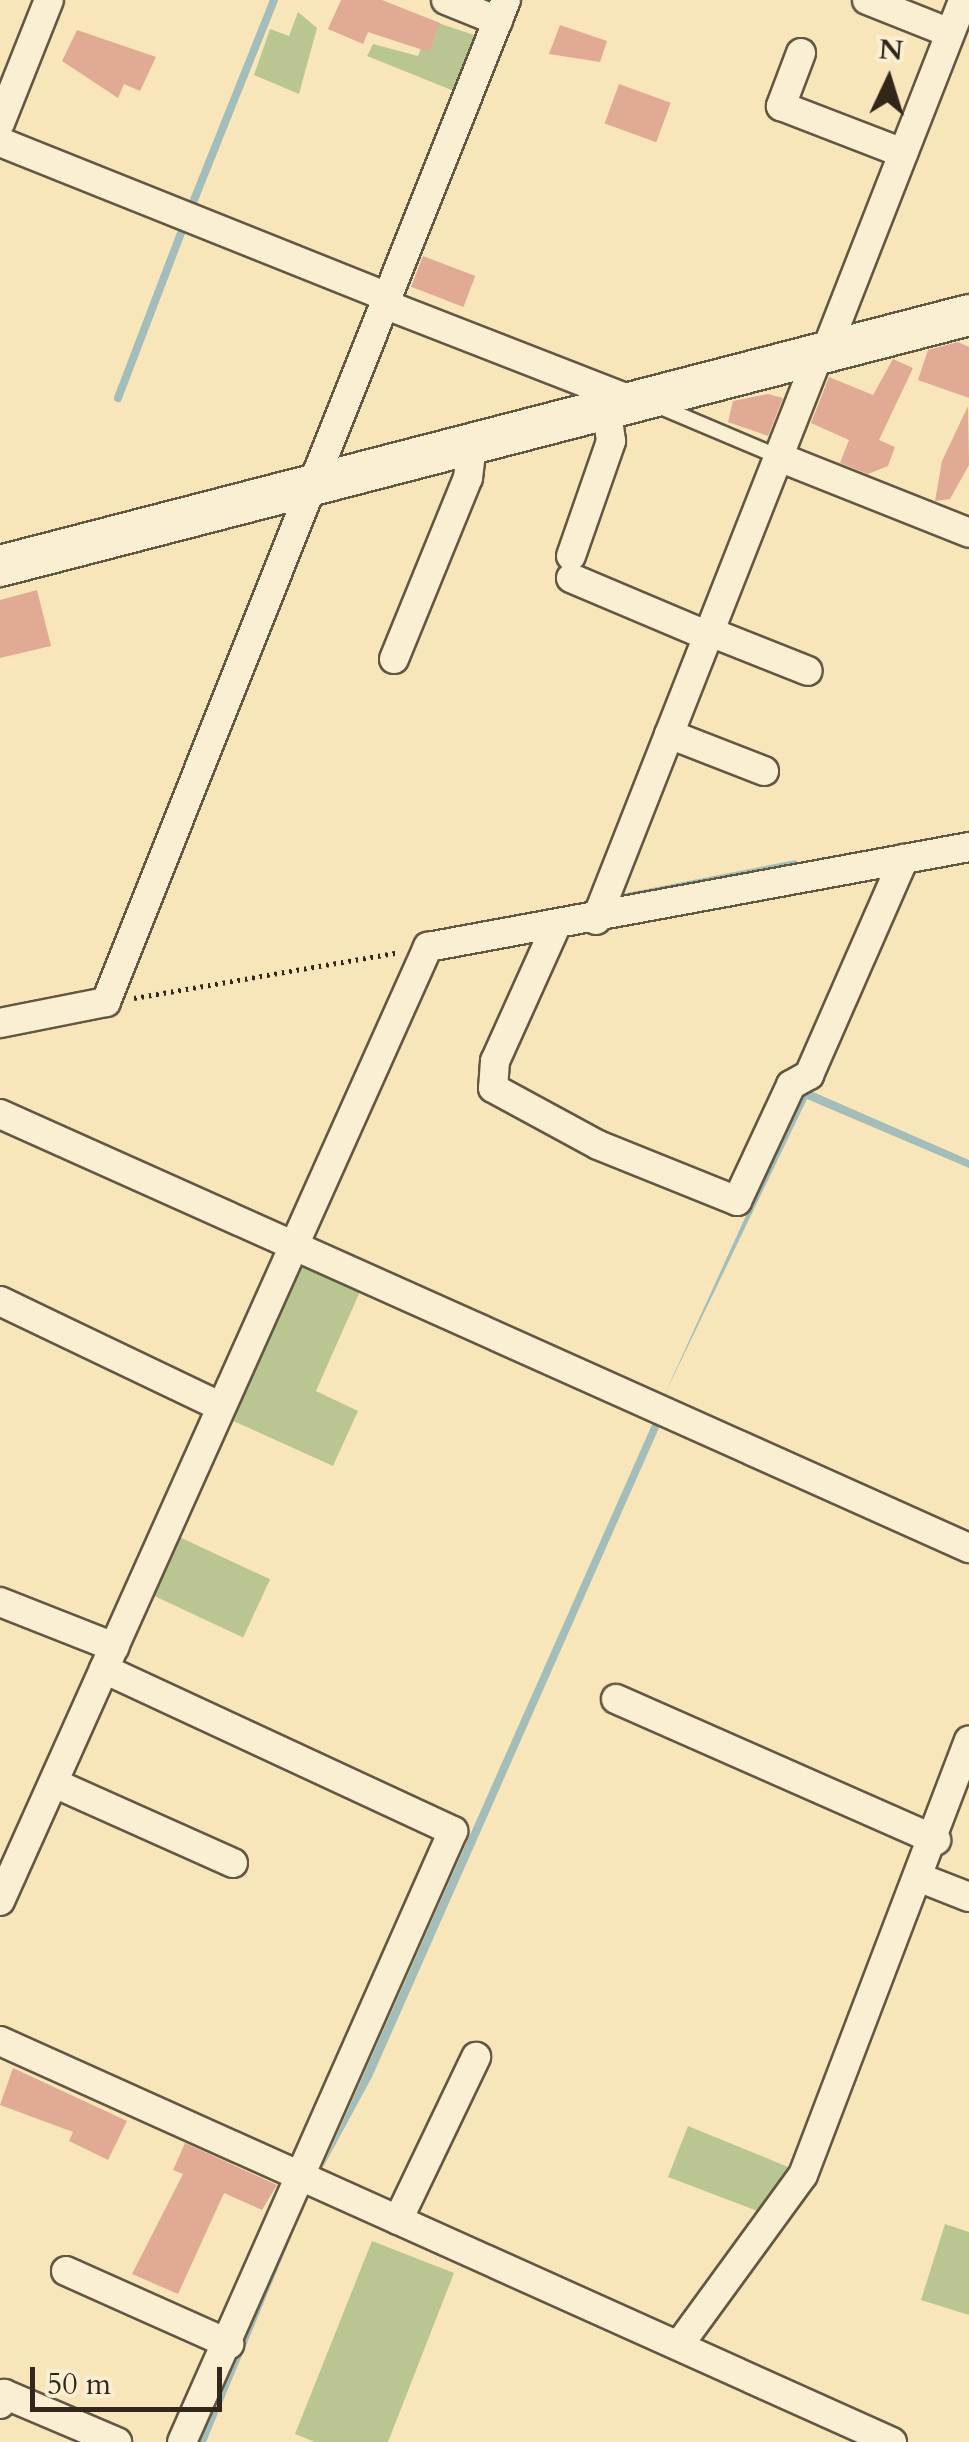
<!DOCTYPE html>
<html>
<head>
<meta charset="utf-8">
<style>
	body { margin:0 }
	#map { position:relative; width:969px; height:2442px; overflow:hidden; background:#f8e6ba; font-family:Cardo,serif }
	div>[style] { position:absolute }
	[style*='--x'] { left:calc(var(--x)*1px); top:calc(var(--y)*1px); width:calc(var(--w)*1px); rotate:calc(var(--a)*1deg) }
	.green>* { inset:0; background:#b9c692; transform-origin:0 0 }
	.water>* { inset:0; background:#a2bdba; transform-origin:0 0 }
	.stream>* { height:8px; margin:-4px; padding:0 4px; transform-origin:4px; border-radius:4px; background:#a2bdba }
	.building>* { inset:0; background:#e0aa94; transform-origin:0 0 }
	.path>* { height:5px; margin-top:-2.5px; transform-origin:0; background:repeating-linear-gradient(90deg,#32271a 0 2.5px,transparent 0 7.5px) }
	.roads { filter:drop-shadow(2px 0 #645742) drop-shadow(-2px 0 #645742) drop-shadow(0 2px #645742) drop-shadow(0 -2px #645742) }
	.lane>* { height:14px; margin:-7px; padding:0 7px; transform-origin:7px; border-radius:7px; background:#faefd2 }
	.street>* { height:28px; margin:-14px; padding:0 14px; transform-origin:14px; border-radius:14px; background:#faefd2 }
	.secondary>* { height:40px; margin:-20px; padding:0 20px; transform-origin:20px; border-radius:20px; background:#faefd2 }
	span { translate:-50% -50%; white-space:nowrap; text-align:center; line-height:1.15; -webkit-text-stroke:9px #faefd2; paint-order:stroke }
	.north { position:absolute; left:839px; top:30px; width:100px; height:100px; -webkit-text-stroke:8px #faefd2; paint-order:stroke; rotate:4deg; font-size:28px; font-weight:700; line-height:40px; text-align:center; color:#32271a }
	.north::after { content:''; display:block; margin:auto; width:35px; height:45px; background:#32271a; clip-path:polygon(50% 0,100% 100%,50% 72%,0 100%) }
	.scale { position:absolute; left:30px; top:2367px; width:192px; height:45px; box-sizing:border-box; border:5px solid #32271a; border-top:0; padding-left:12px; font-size:30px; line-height:35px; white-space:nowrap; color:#32271a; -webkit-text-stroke:8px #faefd2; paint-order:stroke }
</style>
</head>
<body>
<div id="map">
	<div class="green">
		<div style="clip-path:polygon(298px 12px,317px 28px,299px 94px,254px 75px,270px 29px,289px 36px)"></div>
		<div style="clip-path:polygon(432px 21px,477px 36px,454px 91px,367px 56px,373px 44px,418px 56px)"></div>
		<div style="clip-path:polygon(300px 1259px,362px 1287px,316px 1391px,358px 1411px,333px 1466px,229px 1419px)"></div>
		<div style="left:175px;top:1535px;width:105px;height:64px;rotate:25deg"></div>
		<div style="clip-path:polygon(688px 2126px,793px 2169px,760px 2212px,668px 2177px)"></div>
		<div style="clip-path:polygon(945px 2224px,969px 2232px,969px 2315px,921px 2300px)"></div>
		<div style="clip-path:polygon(372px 2241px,454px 2273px,388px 2442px,315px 2442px,295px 2434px)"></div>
	</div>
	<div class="water">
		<div style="left:796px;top:860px;width:5px;height:183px;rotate:79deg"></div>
		<div style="clip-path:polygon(804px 1088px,969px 1160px,969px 1168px,807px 1099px,663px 1398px)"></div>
		<div style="clip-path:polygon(655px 1418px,662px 1421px,372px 2077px,320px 2173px)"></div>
		<div style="clip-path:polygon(308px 2196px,206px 2442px,198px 2442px)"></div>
	</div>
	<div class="stream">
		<div style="--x:190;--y:210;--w:226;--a:-68.2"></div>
		<div style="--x:118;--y:398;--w:187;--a:-69.1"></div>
	</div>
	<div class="building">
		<div style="clip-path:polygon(341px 0,382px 0,440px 23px,429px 52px,368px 32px,363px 44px,328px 29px)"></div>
		<div style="clip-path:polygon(560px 25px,607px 41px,600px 62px,549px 54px)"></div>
		<div style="clip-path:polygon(77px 30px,156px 57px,140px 91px,124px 84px,118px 98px,62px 61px)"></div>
		<div style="left:619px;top:84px;width:55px;height:42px;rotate:20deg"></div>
		<div style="left:423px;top:256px;width:56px;height:33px;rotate:21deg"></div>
		<div style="clip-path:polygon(958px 342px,969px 347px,969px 398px,918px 380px,928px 350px)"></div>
		<div style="clip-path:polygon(893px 359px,913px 368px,879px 440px,895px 447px,888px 466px,868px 474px,840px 463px,849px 440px,811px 423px,829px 377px,873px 395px)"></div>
		<div style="clip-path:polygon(768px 394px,783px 398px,768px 436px,728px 422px,733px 401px)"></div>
		<div style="clip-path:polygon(968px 406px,969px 465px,950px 499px,935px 501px,942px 461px)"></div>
		<div style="clip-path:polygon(37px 590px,51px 646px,0 658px,0 600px)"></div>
		<div style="clip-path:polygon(13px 2068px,127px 2121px,108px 2160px,69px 2141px,73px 2132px,0 2105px)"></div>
		<div style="clip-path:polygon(185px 2143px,277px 2185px,262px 2210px,224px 2193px,178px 2294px,132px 2274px,183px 2174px,173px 2170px)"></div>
	</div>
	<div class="path">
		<div style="--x:134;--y:998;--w:269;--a:-9.8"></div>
	</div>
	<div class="roads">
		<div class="lane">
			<div style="--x:656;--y:405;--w:134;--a:22.9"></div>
		</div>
		<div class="street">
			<div style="--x:446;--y:0;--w:56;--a:22"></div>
			<div style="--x:867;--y:0;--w:89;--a:21.7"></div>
			<div style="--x:801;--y:53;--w:57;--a:110.7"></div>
			<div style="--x:781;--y:106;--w:131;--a:21.1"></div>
			<div style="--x:0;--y:123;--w:132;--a:-68.3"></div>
			<div style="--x:0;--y:142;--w:417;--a:21.8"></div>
			<div style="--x:384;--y:304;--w:270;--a:21.3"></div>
			<div style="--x:825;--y:353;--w:379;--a:-68.6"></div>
			<div style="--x:781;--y:458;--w:202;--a:21.7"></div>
			<div style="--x:571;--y:556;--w:122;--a:-70.8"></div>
			<div style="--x:611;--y:441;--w:30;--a:-98"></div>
			<div style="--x:571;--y:578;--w:149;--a:22.9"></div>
			<div style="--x:710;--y:632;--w:105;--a:21.7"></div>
			<div style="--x:394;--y:659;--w:196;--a:-67.8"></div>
			<div style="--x:468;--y:478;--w:34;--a:-83"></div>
			<div style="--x:669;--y:734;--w:102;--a:21.3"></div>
			<div style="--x:596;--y:920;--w:608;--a:-68.5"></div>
			<div style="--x:556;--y:926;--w:148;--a:114.3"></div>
			<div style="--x:495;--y:1061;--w:27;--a:94"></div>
			<div style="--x:493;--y:1088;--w:119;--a:28.5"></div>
			<div style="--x:598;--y:1145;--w:150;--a:21.9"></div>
			<div style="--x:737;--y:1201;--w:128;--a:-65"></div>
			<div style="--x:791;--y:1085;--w:21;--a:-29"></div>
			<div style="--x:809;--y:1075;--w:236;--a:-66.3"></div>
			<div style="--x:0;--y:1023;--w:108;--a:-11.2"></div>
			<div style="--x:106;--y:1002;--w:1079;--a:-68.24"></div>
			<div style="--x:0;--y:1114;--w:1062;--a:24.13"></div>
			<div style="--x:0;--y:1301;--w:243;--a:25.6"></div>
			<div style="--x:0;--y:1602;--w:123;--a:21.5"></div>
			<div style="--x:104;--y:1669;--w:385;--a:24.9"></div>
			<div style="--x:453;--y:1831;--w:668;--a:113.92"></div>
			<div style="--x:616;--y:1699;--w:350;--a:23.8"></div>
			<div style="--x:54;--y:1783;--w:196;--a:24.1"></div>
			<div style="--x:923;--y:1879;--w:49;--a:21.4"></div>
			<div style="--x:0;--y:1901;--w:1046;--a:-65.84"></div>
			<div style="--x:428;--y:947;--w:550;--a:-10.47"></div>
			<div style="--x:0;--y:2041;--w:978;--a:24.21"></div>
			<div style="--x:398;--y:2220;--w:181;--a:-64.4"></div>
			<div style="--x:66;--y:2271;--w:179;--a:24.1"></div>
			<div style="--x:679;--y:2345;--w:210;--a:-53.9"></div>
			<div style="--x:803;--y:2175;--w:465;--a:-69.1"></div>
			<div style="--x:0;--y:2404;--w:11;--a:-68"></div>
			<div style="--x:4;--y:2394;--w:123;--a:23"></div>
		</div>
		<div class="secondary">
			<div style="--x:0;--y:566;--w:1001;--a:-14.52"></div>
		</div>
	</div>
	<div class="north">N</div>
	<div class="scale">50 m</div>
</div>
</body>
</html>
